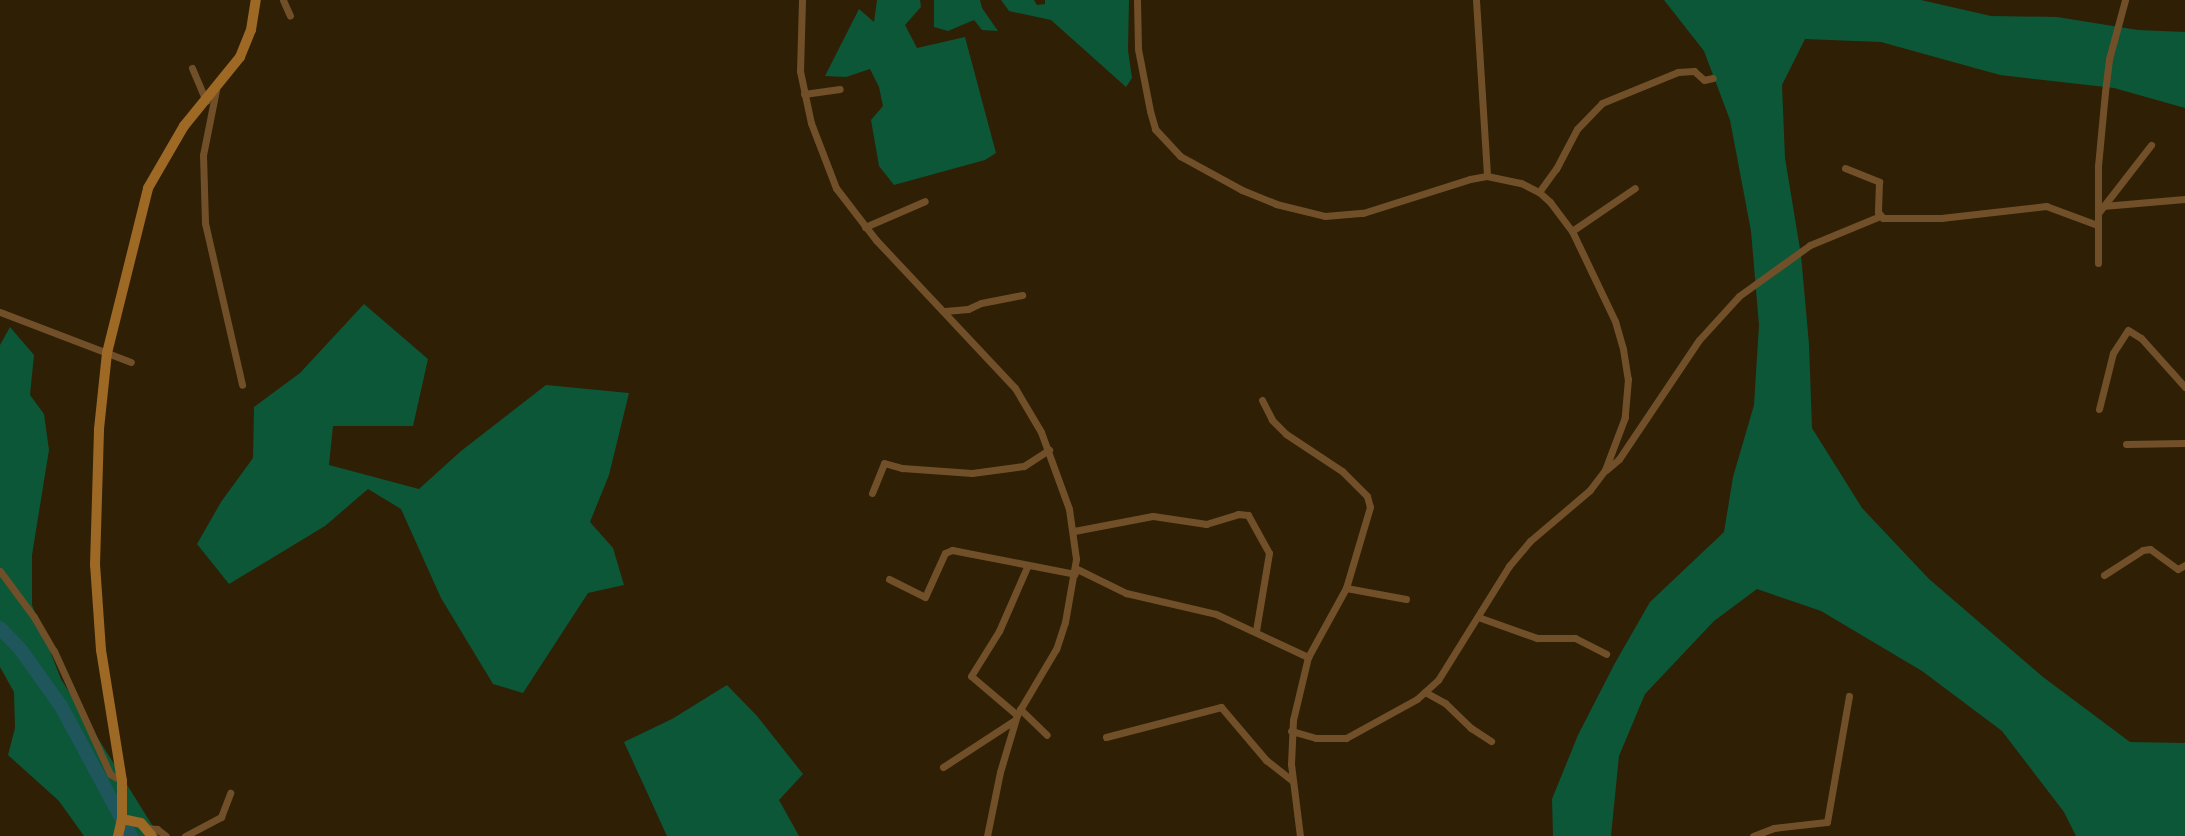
<!DOCTYPE html>
<html>
<head>
<meta charset="utf-8">
<style>
	body { margin:0 }
	#map { position:relative; width:2185px; height:836px; overflow:hidden; background:#2f1f05; font-family:"IBM Plex Sans",sans-serif }
	div>[style] { position:absolute }
	[style*='--x'] { left:calc(var(--x)*1px); top:calc(var(--y)*1px); width:calc(var(--w)*1px); rotate:calc(var(--a)*1deg) }
	.green>* { inset:0; background:#0c5737 }
	.river>* { height:14px; margin:-7px; padding:0 7px; transform-origin:7px; border-radius:7px; background:#1f565c }
	.street>* { height:7px; margin:-3.5px; padding:0 3.5px; transform-origin:3.5px; border-radius:3.5px; background:#715029 }
	.secondary>* { height:10px; margin:-5px; padding:0 5px; transform-origin:5px; border-radius:5px; background:#9e6825 }
	span { translate:-50% -50%; white-space:nowrap; text-align:center; line-height:1.15; -webkit-text-stroke:5px #251500; paint-order:stroke }
</style>
</head>
<body>
<div id="map">
	<div class="green">
		<div style="clip-path:polygon(877px 0,920px 0,921px 7px,905px 25px,917px 48px,965px 37px,996px 153px,985px 160px,894px 185px,879px 166px,871px 120px,883px 106px,879px 87px,870px 69px,846px 77px,825px 76px,859px 9px,874px 22px)"></div>
		<div style="clip-path:polygon(934px 0,980px 0,982px 8px,998px 31px,982px 30px,974px 20px,948px 31px,934px 27px)"></div>
		<div style="clip-path:polygon(1001px 0,1034px 0,1037px 5px,1045px 4px,1045px 0,1129px 0,1128px 50px,1132px 78px,1126px 87px,1051px 20px,1009px 11px)"></div>
		<div style="clip-path:polygon(1664px 0,1921px 0,1991px 16px,2057px 17px,2138px 30px,2185px 32px,2185px 108px,2114px 88px,2000px 75px,1881px 42px,1805px 39px,1782px 85px,1785px 158px,1801px 255px,1809px 344px,1812px 428px,1862px 508px,1929px 579px,2043px 677px,2130px 742px,2185px 743px,2185px 836px,2076px 836px,2064px 812px,2002px 731px,1922px 671px,1821px 611px,1757px 589px,1714px 621px,1645px 694px,1619px 756px,1611px 836px,1553px 836px,1552px 799px,1578px 735px,1615px 663px,1650px 602px,1724px 532px,1733px 477px,1754px 405px,1759px 325px,1751px 231px,1730px 120px,1704px 51px)"></div>
		<div style="clip-path:polygon(364px 304px,428px 359px,413px 426px,333px 426px,329px 465px,419px 489px,461px 451px,546px 385px,629px 393px,609px 475px,590px 522px,613px 548px,624px 585px,588px 593px,523px 693px,493px 684px,441px 598px,401px 509px,368px 489px,325px 526px,229px 584px,197px 544px,221px 502px,253px 458px,254px 407px,300px 373px)"></div>
		<div style="clip-path:polygon(10px 327px,34px 355px,30px 395px,44px 414px,49px 450px,32px 555px,32px 605px,61px 679px,159px 836px,84px 836px,59px 801px,8px 755px,15px 728px,14px 692px,0 667px,0 345px)"></div>
		<div style="clip-path:polygon(727px 685px,757px 716px,803px 774px,779px 800px,799px 836px,667px 836px,624px 742px,672px 719px)"></div>
	</div>
	<div class="river">
		<div style="--x:0;--y:628;--w:30;--a:46"></div>
		<div style="--x:21;--y:650;--w:69;--a:54.5"></div>
		<div style="--x:61;--y:706;--w:148;--a:61.7"></div>
	</div>
	<div class="street">
		<div style="--x:283;--y:0;--w:17;--a:66"></div>
		<div style="--x:802;--y:0;--w:71;--a:91.6"></div>
		<div style="--x:800;--y:71;--w:53;--a:78.1"></div>
		<div style="--x:811;--y:123;--w:70;--a:69"></div>
		<div style="--x:836;--y:188;--w:66;--a:52.4"></div>
		<div style="--x:876;--y:240;--w:203;--a:46.8"></div>
		<div style="--x:1015;--y:388;--w:51;--a:59.4"></div>
		<div style="--x:1041;--y:432;--w:82;--a:70"></div>
		<div style="--x:1069;--y:509;--w:50;--a:82"></div>
		<div style="--x:1076;--y:559;--w:64;--a:99.9"></div>
		<div style="--x:1065;--y:622;--w:28;--a:108"></div>
		<div style="--x:1056;--y:649;--w:77;--a:120.6"></div>
		<div style="--x:1017;--y:715;--w:59;--a:106.6"></div>
		<div style="--x:1000;--y:772;--w:65;--a:101.5"></div>
		<div style="--x:1137;--y:0;--w:49;--a:88.8"></div>
		<div style="--x:1138;--y:49;--w:63;--a:79"></div>
		<div style="--x:1150;--y:111;--w:19;--a:74"></div>
		<div style="--x:1155;--y:129;--w:37;--a:47"></div>
		<div style="--x:1180;--y:156;--w:71;--a:28.7"></div>
		<div style="--x:1242;--y:190;--w:37;--a:22"></div>
		<div style="--x:1276;--y:204;--w:50;--a:13.8"></div>
		<div style="--x:1325;--y:216;--w:38;--a:-5"></div>
		<div style="--x:1363;--y:213;--w:112;--a:-17.6"></div>
		<div style="--x:1470;--y:179;--w:17;--a:-10"></div>
		<div style="--x:1487;--y:176;--w:35;--a:12"></div>
		<div style="--x:1521;--y:183;--w:20;--a:27"></div>
		<div style="--x:1539;--y:192;--w:15;--a:42"></div>
		<div style="--x:1550;--y:202;--w:36;--a:53"></div>
		<div style="--x:1572;--y:231;--w:100;--a:64.5"></div>
		<div style="--x:1615;--y:321;--w:29;--a:74"></div>
		<div style="--x:1623;--y:349;--w:30;--a:81"></div>
		<div style="--x:1628;--y:379;--w:38;--a:95"></div>
		<div style="--x:1625;--y:417;--w:57;--a:110.7"></div>
		<div style="--x:1605;--y:470;--w:25;--a:127"></div>
		<div style="--x:1590;--y:490;--w:79;--a:139.6"></div>
		<div style="--x:1530;--y:541;--w:33;--a:130"></div>
		<div style="--x:1509;--y:566;--w:134;--a:121.9"></div>
		<div style="--x:1438;--y:680;--w:28;--a:138"></div>
		<div style="--x:1417;--y:699;--w:81;--a:151.2"></div>
		<div style="--x:1346;--y:738;--w:30;--a:180"></div>
		<div style="--x:1316;--y:738;--w:26;--a:-164"></div>
		<div style="--x:1476;--y:0;--w:176;--a:86.4"></div>
		<div style="--x:192;--y:68;--w:36;--a:67"></div>
		<div style="--x:216;--y:90;--w:66;--a:101.3"></div>
		<div style="--x:203;--y:155;--w:68;--a:88.3"></div>
		<div style="--x:205;--y:223;--w:166;--a:77.1"></div>
		<div style="--x:804;--y:94;--w:36;--a:-8"></div>
		<div style="--x:1845;--y:168;--w:37;--a:22"></div>
		<div style="--x:1879;--y:182;--w:30;--a:92"></div>
		<div style="--x:1878;--y:212;--w:8;--a:50"></div>
		<div style="--x:1883;--y:218;--w:58;--a:0"></div>
		<div style="--x:1941;--y:218;--w:106;--a:-6.5"></div>
		<div style="--x:2046;--y:206;--w:54;--a:20.4"></div>
		<div style="--x:1539;--y:192;--w:29;--a:-54"></div>
		<div style="--x:1556;--y:169;--w:45;--a:-62.3"></div>
		<div style="--x:1577;--y:129;--w:36;--a:-46"></div>
		<div style="--x:1602;--y:103;--w:82;--a:-22.2"></div>
		<div style="--x:1678;--y:72;--w:16;--a:-4"></div>
		<div style="--x:1694;--y:71;--w:13;--a:42"></div>
		<div style="--x:1704;--y:80;--w:9;--a:-13"></div>
		<div style="--x:2103;--y:206;--w:82;--a:-4.9"></div>
		<div style="--x:2099;--y:212;--w:85;--a:-52.2"></div>
		<div style="--x:865;--y:227;--w:65;--a:-23.4"></div>
		<div style="--x:1572;--y:231;--w:76;--a:-34.3"></div>
		<div style="--x:2098;--y:263;--w:97;--a:-90"></div>
		<div style="--x:2098;--y:166;--w:74;--a:-84.6"></div>
		<div style="--x:2105;--y:92;--w:33;--a:-83"></div>
		<div style="--x:2109;--y:59;--w:61;--a:-74.8"></div>
		<div style="--x:945;--y:311;--w:23;--a:-5"></div>
		<div style="--x:968;--y:309;--w:14;--a:-25"></div>
		<div style="--x:981;--y:303;--w:42;--a:-11"></div>
		<div style="--x:0;--y:312;--w:140;--a:20.9"></div>
		<div style="--x:1262;--y:400;--w:22;--a:63"></div>
		<div style="--x:1272;--y:420;--w:20;--a:45"></div>
		<div style="--x:1286;--y:434;--w:67;--a:33.5"></div>
		<div style="--x:1342;--y:471;--w:35;--a:45"></div>
		<div style="--x:1367;--y:496;--w:11;--a:75"></div>
		<div style="--x:1370;--y:507;--w:84;--a:106.5"></div>
		<div style="--x:1346;--y:588;--w:79;--a:118.8"></div>
		<div style="--x:1308;--y:657;--w:65;--a:103.4"></div>
		<div style="--x:1293;--y:720;--w:44;--a:92.6"></div>
		<div style="--x:1291;--y:764;--w:73;--a:82.9"></div>
		<div style="--x:2099;--y:409;--w:58;--a:-76"></div>
		<div style="--x:2113;--y:353;--w:27;--a:-57"></div>
		<div style="--x:2128;--y:330;--w:15;--a:32"></div>
		<div style="--x:2141;--y:338;--w:66;--a:48.1"></div>
		<div style="--x:2126;--y:444;--w:59;--a:-1"></div>
		<div style="--x:1606;--y:470;--w:17;--a:-40"></div>
		<div style="--x:1619;--y:459;--w:143;--a:-56.1"></div>
		<div style="--x:1699;--y:340;--w:59;--a:-47.7"></div>
		<div style="--x:1739;--y:296;--w:87;--a:-35.7"></div>
		<div style="--x:1810;--y:245;--w:76;--a:-22.5"></div>
		<div style="--x:872;--y:493;--w:32;--a:-68"></div>
		<div style="--x:884;--y:463;--w:19;--a:16"></div>
		<div style="--x:902;--y:468;--w:70;--a:4.1"></div>
		<div style="--x:972;--y:473;--w:52;--a:-7.7"></div>
		<div style="--x:1024;--y:466;--w:30;--a:-33"></div>
		<div style="--x:1074;--y:531;--w:80;--a:-10.8"></div>
		<div style="--x:1153;--y:516;--w:54;--a:8.6"></div>
		<div style="--x:1206;--y:524;--w:34;--a:-17"></div>
		<div style="--x:1238;--y:514;--w:10;--a:6"></div>
		<div style="--x:1248;--y:515;--w:43;--a:61.1"></div>
		<div style="--x:1269;--y:553;--w:79;--a:99.5"></div>
		<div style="--x:1075;--y:568;--w:57;--a:26.1"></div>
		<div style="--x:1126;--y:593;--w:92;--a:13.1"></div>
		<div style="--x:1216;--y:614;--w:102;--a:25.1"></div>
		<div style="--x:0;--y:571;--w:57;--a:53.5"></div>
		<div style="--x:34;--y:617;--w:39;--a:60"></div>
		<div style="--x:54;--y:651;--w:135;--a:65.5"></div>
		<div style="--x:110;--y:774;--w:14;--a:30"></div>
		<div style="--x:2104;--y:575;--w:46;--a:-32.7"></div>
		<div style="--x:2143;--y:550;--w:7;--a:-8"></div>
		<div style="--x:2150;--y:549;--w:34;--a:36"></div>
		<div style="--x:2178;--y:569;--w:8;--a:-30"></div>
		<div style="--x:889;--y:579;--w:40;--a:26.6"></div>
		<div style="--x:925;--y:597;--w:48;--a:-65.6"></div>
		<div style="--x:945;--y:553;--w:8;--a:-23"></div>
		<div style="--x:952;--y:550;--w:125;--a:11"></div>
		<div style="--x:1346;--y:588;--w:61;--a:10.4"></div>
		<div style="--x:1478;--y:617;--w:63;--a:19.6"></div>
		<div style="--x:1537;--y:638;--w:38;--a:0"></div>
		<div style="--x:1575;--y:638;--w:35;--a:27"></div>
		<div style="--x:1425;--y:692;--w:23;--a:29"></div>
		<div style="--x:1445;--y:703;--w:36;--a:44"></div>
		<div style="--x:1471;--y:728;--w:24;--a:33"></div>
		<div style="--x:1020;--y:709;--w:37;--a:44"></div>
		<div style="--x:1017;--y:715;--w:60;--a:-139.7"></div>
		<div style="--x:971;--y:676;--w:53;--a:-58.1"></div>
		<div style="--x:999;--y:631;--w:70;--a:-66.4"></div>
		<div style="--x:1106;--y:737;--w:119;--a:-14.6"></div>
		<div style="--x:1221;--y:707;--w:70;--a:49.7"></div>
		<div style="--x:1266;--y:760;--w:34;--a:38"></div>
		<div style="--x:943;--y:767;--w:86;--a:-33.1"></div>
		<div style="--x:146;--y:828;--w:11;--a:5"></div>
		<div style="--x:157;--y:829;--w:11;--a:38"></div>
		<div style="--x:185;--y:836;--w:41;--a:-27.8"></div>
		<div style="--x:221;--y:817;--w:26;--a:-69"></div>
		<div style="--x:1753;--y:836;--w:22;--a:-21"></div>
		<div style="--x:1774;--y:828;--w:53;--a:-6.5"></div>
		<div style="--x:1827;--y:822;--w:128;--a:-80.1"></div>
	</div>
	<div class="secondary">
		<div style="--x:122;--y:819;--w:19;--a:12"></div>
		<div style="--x:141;--y:823;--w:17;--a:50"></div>
		<div style="--x:118;--y:836;--w:17;--a:-77"></div>
		<div style="--x:122;--y:819;--w:38;--a:-90"></div>
		<div style="--x:122;--y:781;--w:133;--a:-99.1"></div>
		<div style="--x:101;--y:650;--w:85;--a:-94"></div>
		<div style="--x:95;--y:565;--w:136;--a:-88.3"></div>
		<div style="--x:99;--y:429;--w:76;--a:-84"></div>
		<div style="--x:107;--y:353;--w:170;--a:-76"></div>
		<div style="--x:148;--y:188;--w:72;--a:-59.9"></div>
		<div style="--x:184;--y:126;--w:89;--a:-50.9"></div>
		<div style="--x:240;--y:57;--w:29;--a:-68"></div>
		<div style="--x:251;--y:30;--w:30;--a:-81"></div>
	</div>
</div>
</body>
</html>
